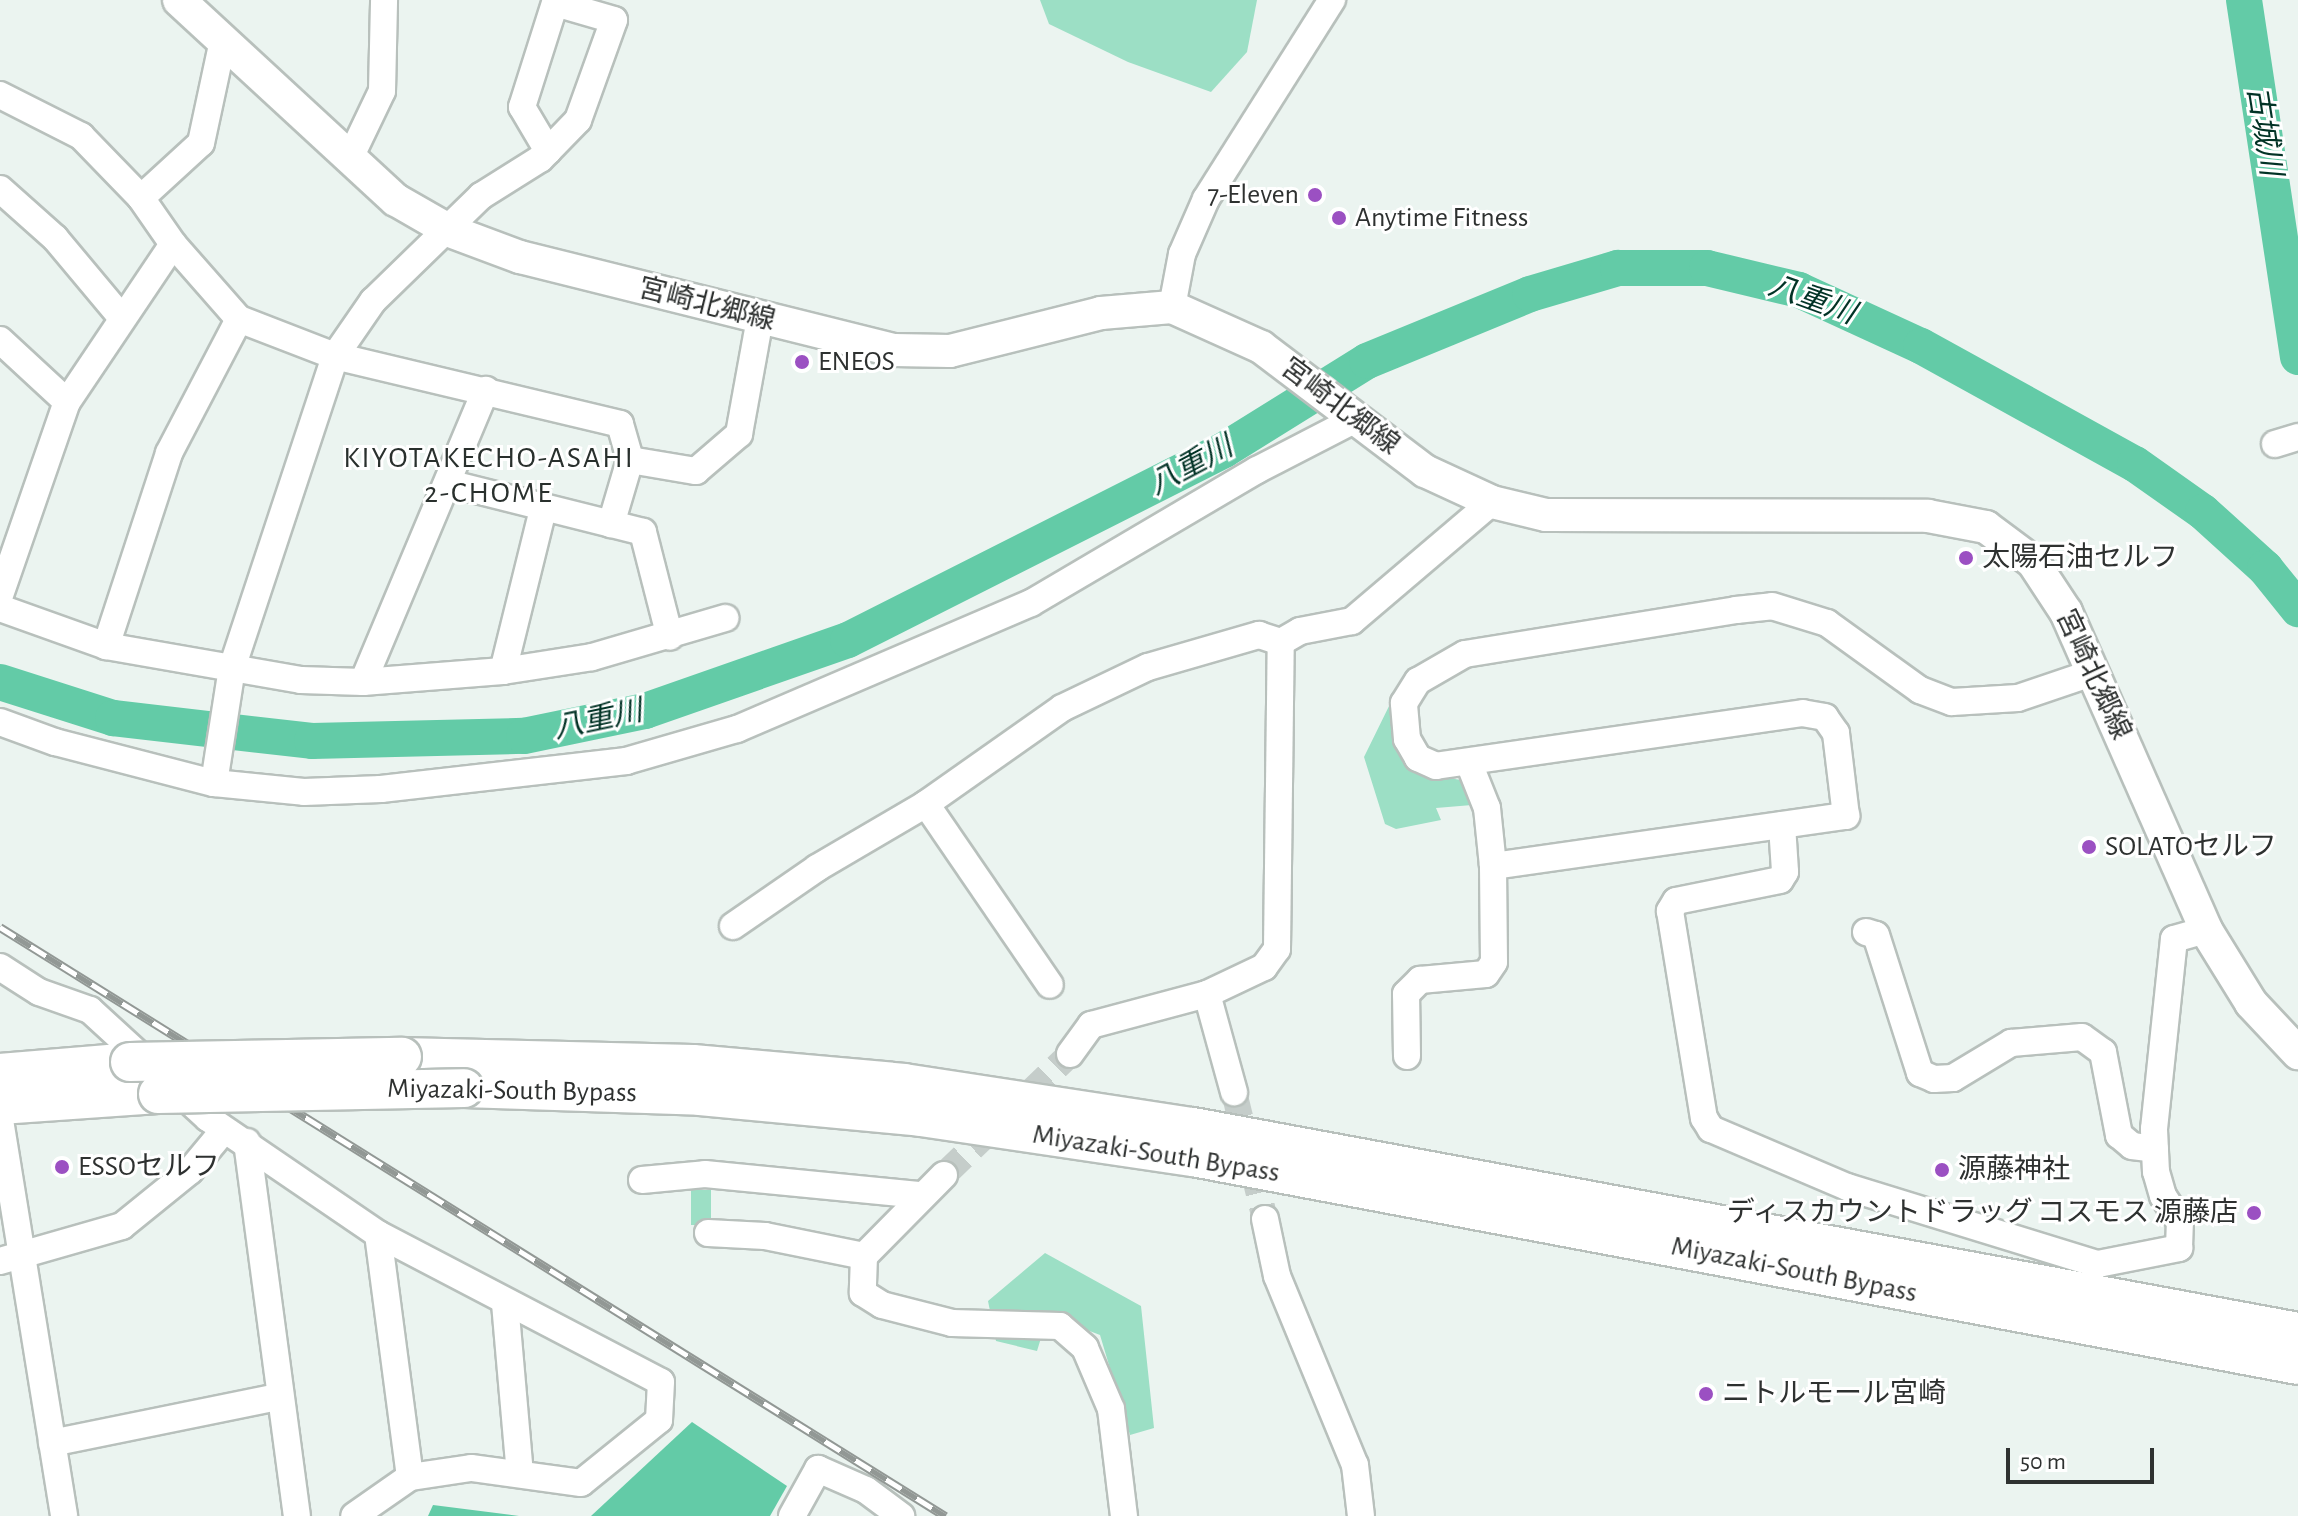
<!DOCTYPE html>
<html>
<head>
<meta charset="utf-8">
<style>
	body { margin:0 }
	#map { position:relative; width:2298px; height:1516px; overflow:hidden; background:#ebf4f0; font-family:"Alegreya Sans","Noto Sans JP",sans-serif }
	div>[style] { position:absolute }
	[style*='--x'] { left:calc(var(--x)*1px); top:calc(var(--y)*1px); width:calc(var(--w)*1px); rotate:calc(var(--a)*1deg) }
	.green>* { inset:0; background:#9cdfc5; transform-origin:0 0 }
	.water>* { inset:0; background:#63cba7 }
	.river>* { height:36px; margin:-18px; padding:0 18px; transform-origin:18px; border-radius:18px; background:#63cba7 }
	.minor-tunnel>* { height:26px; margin-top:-13px; transform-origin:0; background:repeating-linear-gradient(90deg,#c5cdca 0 26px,transparent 0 39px) }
	.roads { filter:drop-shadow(2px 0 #b8c0bc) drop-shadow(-2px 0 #b8c0bc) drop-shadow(0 2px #b8c0bc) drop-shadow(0 -2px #b8c0bc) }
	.minor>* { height:26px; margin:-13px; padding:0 13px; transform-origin:13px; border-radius:13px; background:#fff }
	.major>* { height:32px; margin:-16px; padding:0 16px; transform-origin:16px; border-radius:16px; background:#fff }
	.highway>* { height:38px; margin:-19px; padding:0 19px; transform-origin:19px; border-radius:19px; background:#fff }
	.rail>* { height:9px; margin-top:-4.5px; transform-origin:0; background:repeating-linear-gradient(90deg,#fff 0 18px,#929895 0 36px); box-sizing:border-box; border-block:2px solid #929895 }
	.bridges { filter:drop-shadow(2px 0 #b8c0bc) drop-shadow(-2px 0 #b8c0bc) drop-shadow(0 2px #b8c0bc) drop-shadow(0 -2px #b8c0bc) }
	.highway-bridge>* { height:38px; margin:-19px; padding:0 19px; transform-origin:19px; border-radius:19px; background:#fff }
	.dots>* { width:22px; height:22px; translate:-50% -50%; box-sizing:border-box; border:4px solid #fff; border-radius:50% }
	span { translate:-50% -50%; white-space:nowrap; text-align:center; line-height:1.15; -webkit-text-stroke:6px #fff; paint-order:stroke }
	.poi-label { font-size:28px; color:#2e3130 }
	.right { translate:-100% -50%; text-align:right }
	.left { translate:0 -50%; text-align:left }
	.street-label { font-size:28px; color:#2e3130 }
	.water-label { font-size:30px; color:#023326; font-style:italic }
	.neighbourhood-label { font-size:30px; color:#29302d; letter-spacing:2px }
	.scale { position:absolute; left:2006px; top:1448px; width:148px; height:36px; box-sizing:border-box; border:4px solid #2e3130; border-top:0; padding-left:10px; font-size:24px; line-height:28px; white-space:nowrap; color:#2e3130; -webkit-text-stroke:6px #fff; paint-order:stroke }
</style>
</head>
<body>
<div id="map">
	<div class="green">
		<div style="clip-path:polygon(1040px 0,1257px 0,1247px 52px,1211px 92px,1128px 62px,1049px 24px)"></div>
		<div style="clip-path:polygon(1393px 698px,1443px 777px,1467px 781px,1472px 805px,1436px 808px,1441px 820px,1396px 829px,1385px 824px,1364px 757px)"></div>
		<div style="left:691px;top:1190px;width:20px;height:35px"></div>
		<div style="clip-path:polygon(1045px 1253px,1141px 1306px,1154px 1428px,1130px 1435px,1100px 1335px,1048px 1315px,1037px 1351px,996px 1341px,988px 1301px)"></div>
	</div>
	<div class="water">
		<div style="clip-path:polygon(692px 1422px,787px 1486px,770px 1516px,591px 1516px)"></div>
		<div style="clip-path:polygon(433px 1505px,519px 1516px,428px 1516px)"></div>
	</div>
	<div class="river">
		<div style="--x:2244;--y:0;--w:361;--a:81.4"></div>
		<div style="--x:0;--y:682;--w:119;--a:17.7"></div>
		<div style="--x:113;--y:718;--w:200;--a:6.6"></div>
		<div style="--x:312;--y:741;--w:212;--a:-1.4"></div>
		<div style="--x:524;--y:736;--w:124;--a:-11.7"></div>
		<div style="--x:645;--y:711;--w:215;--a:-19.3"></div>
		<div style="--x:848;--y:640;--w:421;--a:-26.8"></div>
		<div style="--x:1224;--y:450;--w:168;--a:-31.9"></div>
		<div style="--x:1367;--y:361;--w:176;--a:-22.3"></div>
		<div style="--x:1530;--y:294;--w:92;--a:-16.5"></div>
		<div style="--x:1618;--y:268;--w:89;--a:0"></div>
		<div style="--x:1707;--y:268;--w:95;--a:13.4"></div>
		<div style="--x:1799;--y:290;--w:134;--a:24.7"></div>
		<div style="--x:1921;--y:346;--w:244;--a:28.9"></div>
		<div style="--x:2135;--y:464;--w:83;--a:35.2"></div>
		<div style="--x:2203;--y:512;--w:84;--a:42.1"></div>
		<div style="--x:2265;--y:568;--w:53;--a:51.2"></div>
	</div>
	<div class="minor-tunnel">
		<div style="--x:1234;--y:1092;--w:131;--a:76.3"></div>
		<div style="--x:944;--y:1175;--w:175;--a:-43.8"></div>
	</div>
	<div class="roads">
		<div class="minor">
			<div style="--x:0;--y:95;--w:91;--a:26.8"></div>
			<div style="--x:81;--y:136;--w:86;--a:45.9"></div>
			<div style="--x:141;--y:198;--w:56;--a:55.2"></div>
			<div style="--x:173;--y:244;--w:100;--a:48.7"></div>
			<div style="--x:239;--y:319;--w:103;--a:21.1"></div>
			<div style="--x:335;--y:356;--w:293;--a:13.4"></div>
			<div style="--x:620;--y:424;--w:37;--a:74"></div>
			<div style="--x:630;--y:460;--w:67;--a:106.5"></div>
			<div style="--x:349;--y:160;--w:76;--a:-64.4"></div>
			<div style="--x:382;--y:91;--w:91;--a:-88.7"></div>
			<div style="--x:0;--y:189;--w:74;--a:41.7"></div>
			<div style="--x:55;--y:238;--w:104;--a:50.1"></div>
			<div style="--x:141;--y:198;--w:81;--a:-42.5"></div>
			<div style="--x:201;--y:143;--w:100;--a:-77.9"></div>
			<div style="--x:1172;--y:307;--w:54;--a:-79.3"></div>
			<div style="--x:1182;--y:254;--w:60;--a:-66.4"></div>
			<div style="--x:1206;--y:199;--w:236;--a:-57.7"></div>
			<div style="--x:0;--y:340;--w:91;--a:42.8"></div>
			<div style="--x:2275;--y:444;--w:24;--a:-17"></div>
			<div style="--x:630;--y:460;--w:67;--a:9.5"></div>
			<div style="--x:696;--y:471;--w:57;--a:-40.7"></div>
			<div style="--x:739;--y:434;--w:117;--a:-79.7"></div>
			<div style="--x:448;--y:483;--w:201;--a:14.1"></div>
			<div style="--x:643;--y:532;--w:108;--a:75.6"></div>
			<div style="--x:0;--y:595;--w:204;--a:-70.9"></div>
			<div style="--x:67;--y:402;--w:190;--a:-56.1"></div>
			<div style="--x:0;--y:608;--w:113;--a:19.7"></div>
			<div style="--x:106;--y:646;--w:198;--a:9.9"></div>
			<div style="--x:301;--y:680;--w:62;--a:1.8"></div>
			<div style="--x:363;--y:682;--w:140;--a:-4.5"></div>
			<div style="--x:503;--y:671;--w:90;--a:-8.9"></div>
			<div style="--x:592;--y:657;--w:139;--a:-16.3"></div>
			<div style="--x:106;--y:646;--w:203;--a:-71.9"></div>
			<div style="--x:169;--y:453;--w:151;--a:-62.4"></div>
			<div style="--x:503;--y:671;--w:167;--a:-76.1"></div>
			<div style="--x:363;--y:682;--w:317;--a:-67.2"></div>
			<div style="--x:0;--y:722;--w:59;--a:20"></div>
			<div style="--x:55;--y:742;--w:164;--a:14.5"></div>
			<div style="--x:214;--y:783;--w:90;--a:5.7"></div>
			<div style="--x:304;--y:792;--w:77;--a:-2.2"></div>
			<div style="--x:381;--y:789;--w:247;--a:-6.5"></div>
			<div style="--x:626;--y:761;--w:116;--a:-16.1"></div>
			<div style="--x:737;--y:729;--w:320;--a:-23.2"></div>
			<div style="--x:1031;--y:603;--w:262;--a:-30.5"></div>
			<div style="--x:1257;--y:470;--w:111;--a:-27.3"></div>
			<div style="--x:1469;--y:763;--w:48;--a:68.2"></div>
			<div style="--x:1487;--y:808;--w:58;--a:84.1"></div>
			<div style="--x:1493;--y:866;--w:357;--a:-8.1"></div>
			<div style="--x:1846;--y:816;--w:84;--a:-96.9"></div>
			<div style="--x:1836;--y:733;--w:19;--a:-125"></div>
			<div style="--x:1825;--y:717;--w:22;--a:-170"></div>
			<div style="--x:1803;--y:713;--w:371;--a:171.8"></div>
			<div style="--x:1436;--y:766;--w:20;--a:-156"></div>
			<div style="--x:1418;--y:758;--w:22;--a:-120"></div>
			<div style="--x:1407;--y:739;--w:36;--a:-95"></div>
			<div style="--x:1404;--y:703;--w:26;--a:-58"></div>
			<div style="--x:1418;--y:681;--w:54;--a:-29.9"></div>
			<div style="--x:1465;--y:654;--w:275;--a:-9.2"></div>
			<div style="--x:1736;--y:610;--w:36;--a:-6"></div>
			<div style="--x:1772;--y:606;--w:58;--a:17.2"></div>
			<div style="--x:1827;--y:623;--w:115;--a:35.8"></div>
			<div style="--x:1920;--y:690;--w:34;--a:21"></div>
			<div style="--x:1952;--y:702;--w:66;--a:-3.5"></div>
			<div style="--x:2018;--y:698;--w:81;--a:-18.7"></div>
			<div style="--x:214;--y:783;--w:116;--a:-81.1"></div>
			<div style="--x:232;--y:668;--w:329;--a:-71.7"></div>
			<div style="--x:335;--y:356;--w:67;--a:-55.4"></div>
			<div style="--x:373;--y:301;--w:151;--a:-44.2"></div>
			<div style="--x:481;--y:196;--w:70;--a:-32.1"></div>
			<div style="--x:540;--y:159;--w:11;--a:-45"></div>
			<div style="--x:548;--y:151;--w:43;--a:-45.9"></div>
			<div style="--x:578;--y:120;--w:106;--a:-70.2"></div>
			<div style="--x:614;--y:20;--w:61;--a:-163.9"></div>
			<div style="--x:555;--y:3;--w:109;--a:107.6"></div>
			<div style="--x:522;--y:107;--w:51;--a:59.4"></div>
			<div style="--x:926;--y:804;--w:219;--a:55.6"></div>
			<div style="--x:1782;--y:825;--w:47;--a:86.3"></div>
			<div style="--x:1785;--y:872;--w:9;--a:122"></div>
			<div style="--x:1780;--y:880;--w:106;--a:168.6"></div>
			<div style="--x:1676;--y:901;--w:12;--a:121"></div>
			<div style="--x:1670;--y:911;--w:210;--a:80.7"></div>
			<div style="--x:1704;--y:1118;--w:13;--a:58"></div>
			<div style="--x:1711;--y:1129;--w:148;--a:23.1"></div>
			<div style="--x:1847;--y:1187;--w:263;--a:17.1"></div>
			<div style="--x:2098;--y:1264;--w:83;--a:-11.2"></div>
			<div style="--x:2179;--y:1248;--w:26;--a:-88"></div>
			<div style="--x:2180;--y:1222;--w:31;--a:-123"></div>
			<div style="--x:2163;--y:1196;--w:25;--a:-106"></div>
			<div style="--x:2156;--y:1172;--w:43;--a:-92.7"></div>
			<div style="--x:2154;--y:1129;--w:191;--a:-84"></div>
			<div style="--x:2174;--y:939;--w:33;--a:-16"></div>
			<div style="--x:733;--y:926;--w:102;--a:-34.6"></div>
			<div style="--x:817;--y:868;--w:126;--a:-30.4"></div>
			<div style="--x:926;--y:804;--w:166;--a:-35.2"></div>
			<div style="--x:1062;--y:708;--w:95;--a:-25.5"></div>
			<div style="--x:1148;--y:667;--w:116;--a:-16.1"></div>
			<div style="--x:1259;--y:635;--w:23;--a:18"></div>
			<div style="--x:1281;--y:642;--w:22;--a:-30"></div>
			<div style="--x:1300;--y:631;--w:53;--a:-10.9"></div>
			<div style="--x:1352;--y:621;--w:184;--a:-40.4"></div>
			<div style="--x:1866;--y:932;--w:10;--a:17"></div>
			<div style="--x:1876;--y:935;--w:145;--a:72.3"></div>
			<div style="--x:1920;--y:1073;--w:15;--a:23"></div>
			<div style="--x:1934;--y:1079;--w:19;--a:-3"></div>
			<div style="--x:1953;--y:1078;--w:68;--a:-31.1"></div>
			<div style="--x:2011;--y:1043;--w:71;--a:-4.8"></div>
			<div style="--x:2082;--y:1037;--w:26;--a:36"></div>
			<div style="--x:2103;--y:1052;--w:85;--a:79.1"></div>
			<div style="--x:2119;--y:1135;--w:17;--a:40"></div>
			<div style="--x:2132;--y:1146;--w:23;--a:7"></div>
			<div style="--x:0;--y:967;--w:46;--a:32.7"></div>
			<div style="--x:39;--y:992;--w:54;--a:19.4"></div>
			<div style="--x:90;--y:1010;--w:160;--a:42.5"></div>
			<div style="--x:208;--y:1118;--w:206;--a:34.3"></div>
			<div style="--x:378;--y:1234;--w:319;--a:27.6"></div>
			<div style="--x:661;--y:1382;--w:38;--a:93"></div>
			<div style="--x:659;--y:1420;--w:100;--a:141.1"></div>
			<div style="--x:581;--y:1483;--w:111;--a:-172.2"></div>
			<div style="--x:471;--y:1468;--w:62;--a:171.6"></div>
			<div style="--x:410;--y:1477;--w:68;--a:145.1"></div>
			<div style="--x:1207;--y:994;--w:102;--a:74.6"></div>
			<div style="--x:1070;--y:1054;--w:36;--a:-54"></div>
			<div style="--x:1091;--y:1025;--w:120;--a:-15"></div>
			<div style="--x:1207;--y:994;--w:63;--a:-25.3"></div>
			<div style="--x:1264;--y:967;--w:22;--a:-54"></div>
			<div style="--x:1277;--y:949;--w:307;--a:-89.3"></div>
			<div style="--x:1407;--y:1056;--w:62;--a:-90.9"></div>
			<div style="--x:1406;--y:994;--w:20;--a:-45"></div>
			<div style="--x:1420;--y:980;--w:66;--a:-5.2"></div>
			<div style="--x:1486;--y:974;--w:14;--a:-56"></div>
			<div style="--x:1494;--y:962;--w:96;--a:-90.6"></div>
			<div style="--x:0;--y:1120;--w:401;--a:80.8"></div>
			<div style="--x:247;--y:1142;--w:377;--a:82.4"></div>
			<div style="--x:944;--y:1175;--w:114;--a:134.6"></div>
			<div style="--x:864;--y:1256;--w:37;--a:92"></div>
			<div style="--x:863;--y:1293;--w:22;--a:32"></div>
			<div style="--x:882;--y:1305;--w:72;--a:14.4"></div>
			<div style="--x:952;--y:1323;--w:108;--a:1.6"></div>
			<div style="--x:1060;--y:1326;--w:33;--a:41"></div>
			<div style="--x:1085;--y:1348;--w:66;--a:66.9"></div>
			<div style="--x:1111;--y:1409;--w:108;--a:83.1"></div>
			<div style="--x:642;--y:1180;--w:63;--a:-5.4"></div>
			<div style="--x:705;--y:1174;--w:217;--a:5.6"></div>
			<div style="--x:1265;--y:1219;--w:58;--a:78.1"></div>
			<div style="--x:1277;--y:1276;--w:204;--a:67.6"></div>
			<div style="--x:1355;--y:1465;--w:51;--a:83.3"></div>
			<div style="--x:708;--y:1233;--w:57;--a:3"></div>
			<div style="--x:765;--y:1236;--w:101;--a:11.4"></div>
			<div style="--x:378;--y:1234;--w:245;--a:82.5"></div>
			<div style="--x:0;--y:1261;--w:127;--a:-16"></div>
			<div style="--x:122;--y:1226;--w:87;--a:-39"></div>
			<div style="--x:190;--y:1171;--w:53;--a:-50.3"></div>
			<div style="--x:505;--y:1303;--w:171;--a:85"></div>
			<div style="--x:52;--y:1443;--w:231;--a:-11.5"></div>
			<div style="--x:792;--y:1516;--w:54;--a:-61"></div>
			<div style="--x:818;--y:1469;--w:52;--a:23.6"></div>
			<div style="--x:866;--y:1490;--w:44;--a:36.6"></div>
		</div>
		<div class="major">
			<div style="--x:179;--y:0;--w:295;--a:42.7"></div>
			<div style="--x:396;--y:200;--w:62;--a:29.9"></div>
			<div style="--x:450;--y:231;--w:75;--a:20.4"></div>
			<div style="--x:520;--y:257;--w:385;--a:14"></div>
			<div style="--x:894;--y:350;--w:56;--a:1"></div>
			<div style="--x:950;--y:351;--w:156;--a:-14.1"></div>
			<div style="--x:1101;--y:313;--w:71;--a:-4.8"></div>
			<div style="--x:1172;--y:307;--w:98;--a:24.2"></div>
			<div style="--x:1261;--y:347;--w:206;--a:37.1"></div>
			<div style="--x:1425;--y:471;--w:74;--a:24.8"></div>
			<div style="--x:1492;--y:502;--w:56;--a:13.5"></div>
			<div style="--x:1546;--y:515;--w:382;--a:0.1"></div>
			<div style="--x:1928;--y:516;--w:59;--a:10.7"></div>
			<div style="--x:1986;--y:527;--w:59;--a:36.7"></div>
			<div style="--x:2033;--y:562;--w:60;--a:56.6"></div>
			<div style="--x:2066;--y:612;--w:347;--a:66.2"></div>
			<div style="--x:2206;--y:930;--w:86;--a:58.3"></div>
			<div style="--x:2251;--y:1003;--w:69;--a:46.8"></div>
		</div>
		<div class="highway">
			<div style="--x:402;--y:1057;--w:291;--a:1.4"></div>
			<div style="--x:693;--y:1064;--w:212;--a:5.1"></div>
			<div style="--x:904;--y:1083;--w:292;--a:8.7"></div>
			<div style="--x:1193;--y:1127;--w:1124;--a:10.51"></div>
			<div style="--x:0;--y:1073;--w:130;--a:-4.8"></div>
			<div style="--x:464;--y:1088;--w:236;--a:1.9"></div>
			<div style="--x:700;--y:1096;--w:222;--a:5.4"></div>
			<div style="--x:921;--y:1117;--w:275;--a:8.4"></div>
			<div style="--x:1193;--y:1157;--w:1124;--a:10.66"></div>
			<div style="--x:0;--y:1105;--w:158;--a:-4"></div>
		</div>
	</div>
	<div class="rail">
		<div style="--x:0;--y:927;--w:1114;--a:31.93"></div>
	</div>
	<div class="bridges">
		<div class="highway-bridge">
			<div style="--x:130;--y:1062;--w:272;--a:-1.1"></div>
			<div style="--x:158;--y:1094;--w:306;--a:-1.1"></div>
		</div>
	</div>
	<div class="dots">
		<div style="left:1315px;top:195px;background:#9b50c2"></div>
		<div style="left:1339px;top:218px;background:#9b50c2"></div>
		<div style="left:802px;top:362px;background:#9b50c2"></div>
		<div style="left:1966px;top:558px;background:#9b50c2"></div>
		<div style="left:2089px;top:847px;background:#9b50c2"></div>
		<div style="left:62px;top:1167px;background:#9b50c2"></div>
		<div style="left:1942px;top:1170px;background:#9b50c2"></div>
		<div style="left:2254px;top:1213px;background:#9b50c2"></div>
		<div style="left:1706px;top:1394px;background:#9b50c2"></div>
	</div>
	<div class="poi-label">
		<span class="right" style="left:1299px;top:195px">7-Eleven</span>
		<span class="left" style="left:1355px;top:218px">Anytime Fitness</span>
		<span class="left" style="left:818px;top:362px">ENEOS</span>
		<span class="left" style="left:1982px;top:558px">太陽石油セルフ</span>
		<span class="left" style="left:2105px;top:847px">SOLATOセルフ</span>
		<span class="left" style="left:78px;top:1167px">ESSOセルフ</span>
		<span class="left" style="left:1958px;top:1170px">源藤神社</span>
		<span class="right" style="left:2238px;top:1213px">ディスカウントドラッグ コスモス 源藤店</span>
		<span class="left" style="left:1722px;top:1394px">ニトルモール宮崎</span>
	</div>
	<div class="street-label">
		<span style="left:707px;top:305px;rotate:14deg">宮崎北郷線</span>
		<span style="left:1340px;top:407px;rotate:37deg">宮崎北郷線</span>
		<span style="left:2093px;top:675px;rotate:65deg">宮崎北郷線</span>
		<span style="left:512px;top:1091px;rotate:1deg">Miyazaki-South Bypass</span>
		<span style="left:1156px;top:1154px;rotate:9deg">Miyazaki-South Bypass</span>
		<span style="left:1794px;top:1270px;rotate:11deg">Miyazaki-South Bypass</span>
	</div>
	<div class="water-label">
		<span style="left:2264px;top:131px;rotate:81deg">古城川</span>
		<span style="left:1812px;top:300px;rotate:20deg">八重川</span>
		<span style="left:1191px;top:466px;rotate:-28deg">八重川</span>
		<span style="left:598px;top:720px;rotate:-12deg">八重川</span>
	</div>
	<div class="neighbourhood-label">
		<span style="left:489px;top:475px">KIYOTAKECHO-ASAHI<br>2-CHOME</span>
	</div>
	<div class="scale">50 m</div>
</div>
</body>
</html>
